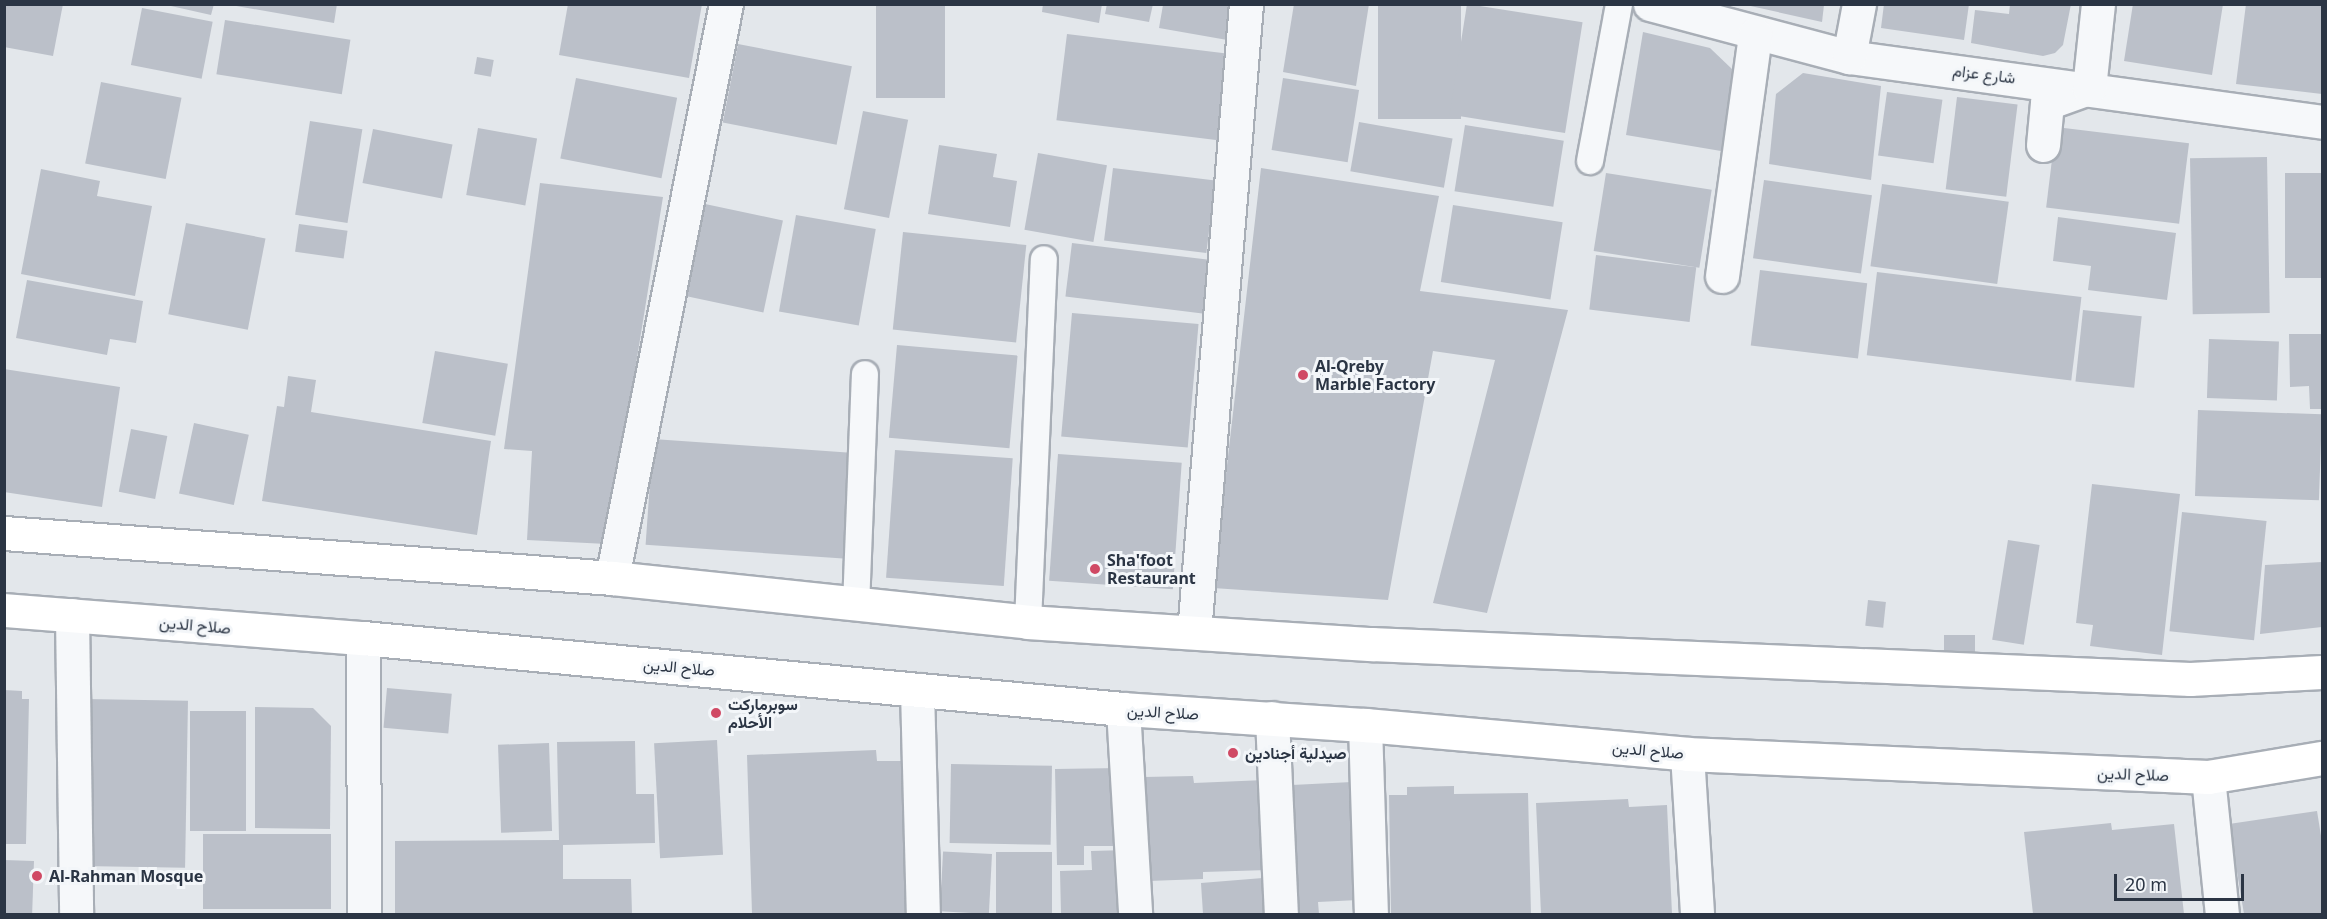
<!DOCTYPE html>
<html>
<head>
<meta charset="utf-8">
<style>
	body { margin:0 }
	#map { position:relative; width:2327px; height:919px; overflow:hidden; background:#e3e7eb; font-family:"Noto Sans",Vazirmatn,sans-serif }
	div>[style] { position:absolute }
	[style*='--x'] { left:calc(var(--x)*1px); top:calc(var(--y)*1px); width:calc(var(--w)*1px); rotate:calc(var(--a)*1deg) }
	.building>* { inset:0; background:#bbc0c9; transform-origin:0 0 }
	.roads { filter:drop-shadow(2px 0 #a8aeb6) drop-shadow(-2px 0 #a8aeb6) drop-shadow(0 2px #a8aeb6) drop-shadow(0 -2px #a8aeb6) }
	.service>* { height:26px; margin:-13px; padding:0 13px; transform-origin:13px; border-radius:13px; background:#f6f8fa }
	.minor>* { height:33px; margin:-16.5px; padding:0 16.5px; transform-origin:16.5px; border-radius:16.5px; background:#f6f8fa }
	.trunk>* { height:33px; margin:-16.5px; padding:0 16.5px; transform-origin:16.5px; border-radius:16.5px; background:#fff }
	.dots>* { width:16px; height:16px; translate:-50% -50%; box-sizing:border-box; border:3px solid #f3f6f9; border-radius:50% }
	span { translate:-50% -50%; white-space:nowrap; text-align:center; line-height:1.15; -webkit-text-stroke:6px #f3f6f9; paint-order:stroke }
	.street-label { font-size:16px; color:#2b3544 }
	.poi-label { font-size:16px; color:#2b3544; font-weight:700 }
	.left { translate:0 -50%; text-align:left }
	.frame { position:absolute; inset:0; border:6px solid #2b3544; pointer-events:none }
	.scale { position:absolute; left:2114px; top:874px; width:130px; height:27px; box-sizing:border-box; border:3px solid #2b3544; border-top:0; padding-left:8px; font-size:18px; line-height:21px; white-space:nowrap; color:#2b3544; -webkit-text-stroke:4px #f3f6f9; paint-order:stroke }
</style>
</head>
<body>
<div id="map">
	<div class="building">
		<div style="clip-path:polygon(4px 4px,63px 4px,53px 56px,4px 47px)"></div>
		<div style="clip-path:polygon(162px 4px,214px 4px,211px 15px)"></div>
		<div style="clip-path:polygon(225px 4px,337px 4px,334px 23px)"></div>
		<div style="clip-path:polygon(568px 4px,702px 4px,689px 78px,559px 55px)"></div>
		<div style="left:876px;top:4px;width:69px;height:94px"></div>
		<div style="clip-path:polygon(1043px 4px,1102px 4px,1099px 23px,1042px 12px)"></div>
		<div style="clip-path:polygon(1107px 4px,1153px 4px,1149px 22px,1105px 14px)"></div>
		<div style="clip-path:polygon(1294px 4px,1369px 4px,1356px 86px,1283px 72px)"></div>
		<div style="left:1378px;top:4px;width:83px;height:115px"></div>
		<div style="left:1467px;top:4px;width:117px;height:112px;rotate:9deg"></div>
		<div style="clip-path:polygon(1884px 4px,1969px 4px,1964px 40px,1881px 28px)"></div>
		<div style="clip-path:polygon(2010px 4px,2071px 4px,2063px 45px,2055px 53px,2043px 56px,1971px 43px,1975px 10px,2009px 14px)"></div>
		<div style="clip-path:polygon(2133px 4px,2223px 4px,2212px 75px,2124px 61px)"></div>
		<div style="clip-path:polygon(2246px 4px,2322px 4px,2322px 94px,2236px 84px)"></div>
		<div style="clip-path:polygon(1163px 5px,1238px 5px,1233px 41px,1159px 28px)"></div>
		<div style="clip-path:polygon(1746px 5px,1824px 5px,1822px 22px)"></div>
		<div style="left:142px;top:8px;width:72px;height:58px;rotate:11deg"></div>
		<div style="left:225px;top:20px;width:127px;height:55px;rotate:9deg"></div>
		<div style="clip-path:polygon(1643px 32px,1710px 48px,1733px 70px,1721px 151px,1626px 135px)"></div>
		<div style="left:1067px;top:34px;width:173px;height:87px;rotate:7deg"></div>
		<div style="left:738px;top:44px;width:116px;height:80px;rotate:11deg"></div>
		<div style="left:477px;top:57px;width:17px;height:17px;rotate:10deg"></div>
		<div style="clip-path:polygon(1803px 73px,1881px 86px,1871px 180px,1769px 164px,1776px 94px)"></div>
		<div style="left:576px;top:78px;width:103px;height:82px;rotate:11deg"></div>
		<div style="left:1283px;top:78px;width:77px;height:73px;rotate:9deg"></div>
		<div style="left:101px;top:82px;width:82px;height:83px;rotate:11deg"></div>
		<div style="left:1887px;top:92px;width:56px;height:64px;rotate:8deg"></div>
		<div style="left:1957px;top:97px;width:61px;height:93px;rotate:7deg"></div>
		<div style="left:863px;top:111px;width:46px;height:100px;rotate:11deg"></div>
		<div style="left:310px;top:121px;width:53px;height:95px;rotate:9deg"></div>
		<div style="left:1359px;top:122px;width:95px;height:50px;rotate:10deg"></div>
		<div style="left:1465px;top:125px;width:100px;height:67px;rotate:9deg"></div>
		<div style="left:2056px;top:127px;width:134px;height:81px;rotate:7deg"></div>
		<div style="left:478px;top:128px;width:60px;height:68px;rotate:10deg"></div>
		<div style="left:373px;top:129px;width:81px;height:55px;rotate:11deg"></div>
		<div style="clip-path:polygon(939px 145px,997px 154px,993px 177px,1017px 181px,1010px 227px,928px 214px)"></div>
		<div style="left:1038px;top:153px;width:70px;height:78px;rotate:10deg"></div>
		<div style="left:2267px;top:157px;width:156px;height:77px;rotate:89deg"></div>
		<div style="left:1113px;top:168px;width:103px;height:73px;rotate:7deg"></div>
		<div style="clip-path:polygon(1261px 168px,1439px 196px,1420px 291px,1568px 310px,1487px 613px,1433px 603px,1495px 360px,1433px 351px,1388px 600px,1213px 588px)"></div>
		<div style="clip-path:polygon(41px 169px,100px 181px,97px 196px,152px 206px,135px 296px,21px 274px)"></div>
		<div style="left:1606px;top:173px;width:107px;height:79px;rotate:9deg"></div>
		<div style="left:2285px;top:173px;width:37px;height:105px"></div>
		<div style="left:1764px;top:180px;width:109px;height:79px;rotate:8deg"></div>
		<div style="clip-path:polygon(540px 183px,663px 197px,607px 544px,527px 540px,532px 451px,504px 449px)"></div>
		<div style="left:1882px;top:184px;width:128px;height:83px;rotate:8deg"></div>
		<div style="left:691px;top:201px;width:94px;height:94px;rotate:12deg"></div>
		<div style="left:1453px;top:205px;width:111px;height:78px;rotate:9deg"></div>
		<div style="left:796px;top:215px;width:81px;height:98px;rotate:10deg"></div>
		<div style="clip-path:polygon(2058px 217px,2176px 233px,2167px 300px,2088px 290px,2091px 266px,2053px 261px)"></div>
		<div style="left:186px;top:223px;width:81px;height:93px;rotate:11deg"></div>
		<div style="left:299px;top:224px;width:49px;height:28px;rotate:8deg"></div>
		<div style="left:903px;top:232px;width:124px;height:98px;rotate:6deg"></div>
		<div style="left:1072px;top:243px;width:138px;height:54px;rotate:7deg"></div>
		<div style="left:1596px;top:255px;width:101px;height:55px;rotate:7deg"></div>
		<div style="left:1760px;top:270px;width:108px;height:76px;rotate:7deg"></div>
		<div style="left:1877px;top:272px;width:206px;height:84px;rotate:7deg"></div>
		<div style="clip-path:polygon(27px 280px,143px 301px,136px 343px,110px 339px,107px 355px,16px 338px)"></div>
		<div style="left:2083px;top:310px;width:59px;height:72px;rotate:6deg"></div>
		<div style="left:1072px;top:313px;width:127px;height:124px;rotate:5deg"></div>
		<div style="clip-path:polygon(2289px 334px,2322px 334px,2322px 409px,2310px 409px,2309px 386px,2290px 387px)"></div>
		<div style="left:2209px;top:339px;width:70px;height:59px;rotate:2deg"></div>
		<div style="left:897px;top:345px;width:121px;height:93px;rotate:5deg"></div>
		<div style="left:435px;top:351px;width:74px;height:73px;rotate:10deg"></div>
		<div style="clip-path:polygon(4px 369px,120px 387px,102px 507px,4px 492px)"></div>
		<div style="clip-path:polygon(288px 376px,316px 380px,311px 412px,491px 441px,477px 535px,262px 501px,277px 406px,284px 407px)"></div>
		<div style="left:2198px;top:410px;width:124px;height:86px;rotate:2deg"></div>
		<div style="left:194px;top:423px;width:56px;height:72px;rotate:12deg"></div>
		<div style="left:131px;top:429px;width:37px;height:64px;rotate:11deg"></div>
		<div style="left:653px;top:439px;width:198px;height:106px;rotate:4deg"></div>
		<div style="left:895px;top:450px;width:118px;height:128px;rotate:4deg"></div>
		<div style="left:1058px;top:454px;width:124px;height:127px;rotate:4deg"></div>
		<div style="clip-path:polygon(2092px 484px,2180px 494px,2162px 655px,2090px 646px,2093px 625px,2076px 623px)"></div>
		<div style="left:2182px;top:512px;width:85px;height:120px;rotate:6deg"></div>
		<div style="left:2008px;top:540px;width:32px;height:101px;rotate:9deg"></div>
		<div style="clip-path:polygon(2322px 562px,2322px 627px,2260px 634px,2265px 565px)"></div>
		<div style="left:1868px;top:600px;width:18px;height:26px;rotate:6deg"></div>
		<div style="left:1944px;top:635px;width:31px;height:25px"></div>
		<div style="left:387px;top:688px;width:65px;height:40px;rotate:5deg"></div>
		<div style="clip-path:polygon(4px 690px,22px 691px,22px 699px,29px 699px,26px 844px,4px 844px)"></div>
		<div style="left:85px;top:699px;width:103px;height:167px;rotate:1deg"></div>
		<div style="clip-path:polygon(255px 707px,313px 708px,331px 726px,330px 829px,255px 828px)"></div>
		<div style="left:190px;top:711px;width:56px;height:120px"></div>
		<div style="left:717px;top:740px;width:115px;height:63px;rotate:87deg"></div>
		<div style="clip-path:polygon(635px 741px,636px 794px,654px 794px,655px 843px,563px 845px,563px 879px,631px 879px,632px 914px,395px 914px,395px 841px,559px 840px,557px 742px)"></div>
		<div style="left:549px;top:743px;width:88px;height:51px;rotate:88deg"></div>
		<div style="clip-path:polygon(876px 750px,877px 761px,912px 761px,917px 914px,752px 914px,747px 755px)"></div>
		<div style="left:951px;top:764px;width:101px;height:79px;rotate:1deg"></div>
		<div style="clip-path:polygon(1120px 768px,1122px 846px,1084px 846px,1084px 865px,1057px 865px,1055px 769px)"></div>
		<div style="clip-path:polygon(1193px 776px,1194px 783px,1265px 780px,1268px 870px,1203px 872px,1203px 879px,1148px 881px,1144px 777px)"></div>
		<div style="clip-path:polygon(1352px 782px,1358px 900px,1318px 902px,1319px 914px,1288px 914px,1284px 829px,1294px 829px,1292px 785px)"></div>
		<div style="clip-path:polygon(1454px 786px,1454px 794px,1528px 793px,1531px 914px,1391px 914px,1389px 795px,1407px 795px,1407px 787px)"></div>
		<div style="clip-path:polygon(1628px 799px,1629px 807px,1667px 805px,1672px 914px,1541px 914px,1536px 803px)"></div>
		<div style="clip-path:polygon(2317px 811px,2322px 842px,2322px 914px,2244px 914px,2229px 824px)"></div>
		<div style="clip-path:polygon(2111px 823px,2112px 830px,2174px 824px,2184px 914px,2033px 914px,2024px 832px)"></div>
		<div style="left:331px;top:834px;width:75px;height:128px;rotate:90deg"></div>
		<div style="clip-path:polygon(1127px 850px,1129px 914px,1061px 914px,1060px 871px,1092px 870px,1091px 851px)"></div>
		<div style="left:996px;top:852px;width:56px;height:62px"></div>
		<div style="left:992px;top:854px;width:60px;height:49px;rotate:93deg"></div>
		<div style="left:4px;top:860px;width:30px;height:54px;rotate:2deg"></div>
		<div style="clip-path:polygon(1275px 877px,1278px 914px,1203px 914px,1201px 883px)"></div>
	</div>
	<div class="roads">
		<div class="service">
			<div style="--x:1590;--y:161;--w:160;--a:-79.5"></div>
			<div style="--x:856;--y:607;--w:233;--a:-87.8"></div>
			<div style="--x:1028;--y:622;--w:363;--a:-87.5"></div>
		</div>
		<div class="minor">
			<div style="--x:1650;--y:4;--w:206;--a:14.9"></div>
			<div style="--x:1849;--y:57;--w:477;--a:7.8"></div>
			<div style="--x:1849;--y:57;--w:54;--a:-79.3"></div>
			<div style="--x:2043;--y:145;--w:42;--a:-84.6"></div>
			<div style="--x:2047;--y:103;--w:45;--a:-19.7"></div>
			<div style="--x:2089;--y:88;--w:84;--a:-83.9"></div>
			<div style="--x:1722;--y:276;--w:244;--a:-82.2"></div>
			<div style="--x:612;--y:578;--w:585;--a:-78.77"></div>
			<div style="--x:72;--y:615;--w:299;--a:89.2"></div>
			<div style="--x:1194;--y:632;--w:630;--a:-85.27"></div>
			<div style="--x:363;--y:638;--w:276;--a:89.8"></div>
			<div style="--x:917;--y:690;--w:224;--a:88.5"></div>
			<div style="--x:1123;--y:709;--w:205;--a:86.6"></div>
			<div style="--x:1272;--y:718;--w:196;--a:87.4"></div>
			<div style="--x:1365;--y:725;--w:189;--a:88.2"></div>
			<div style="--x:1687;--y:754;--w:160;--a:86.4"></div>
			<div style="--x:2208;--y:777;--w:138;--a:84.2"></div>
		</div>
		<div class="trunk">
			<div style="--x:4;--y:533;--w:610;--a:4.23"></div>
			<div style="--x:612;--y:578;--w:418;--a:6"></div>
			<div style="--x:1028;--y:622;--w:344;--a:3.7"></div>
			<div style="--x:1371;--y:644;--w:820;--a:2.45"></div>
			<div style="--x:2190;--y:679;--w:132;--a:-3"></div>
			<div style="--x:4;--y:610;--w:360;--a:4.5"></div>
			<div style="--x:363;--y:638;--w:763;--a:5.34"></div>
			<div style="--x:1123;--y:709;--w:243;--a:3.8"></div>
			<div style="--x:1365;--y:725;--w:323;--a:5.1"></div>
			<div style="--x:1687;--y:754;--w:522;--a:2.53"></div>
			<div style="--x:2208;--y:777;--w:116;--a:-9.5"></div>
		</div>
	</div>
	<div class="dots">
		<div style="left:1303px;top:375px;background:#d04964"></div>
		<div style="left:1095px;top:569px;background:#d04964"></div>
		<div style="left:716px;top:713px;background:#d04964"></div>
		<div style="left:1233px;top:753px;background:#d04964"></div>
		<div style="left:37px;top:876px;background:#d04964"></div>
	</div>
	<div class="street-label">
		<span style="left:1984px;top:74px;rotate:7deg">شارع عزام</span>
		<span style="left:195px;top:625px;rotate:5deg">صلاح الدين</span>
		<span style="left:679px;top:667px;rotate:5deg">صلاح الدين</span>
		<span style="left:1163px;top:712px;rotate:3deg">صلاح الدين</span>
		<span style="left:1648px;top:750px;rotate:5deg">صلاح الدين</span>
		<span style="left:2133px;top:774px;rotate:2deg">صلاح الدين</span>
	</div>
	<div class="poi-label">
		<span class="left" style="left:1315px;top:375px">Al-Qreby<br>Marble Factory</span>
		<span class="left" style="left:1107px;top:569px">Sha'foot<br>Restaurant</span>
		<span class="left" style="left:728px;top:713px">سوبرماركت<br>الأحلام</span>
		<span class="left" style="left:1245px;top:753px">صيدلية أجنادين</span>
		<span class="left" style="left:49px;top:876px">Al-Rahman Mosque</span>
	</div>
	<div class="frame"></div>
	<div class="scale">20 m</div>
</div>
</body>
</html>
